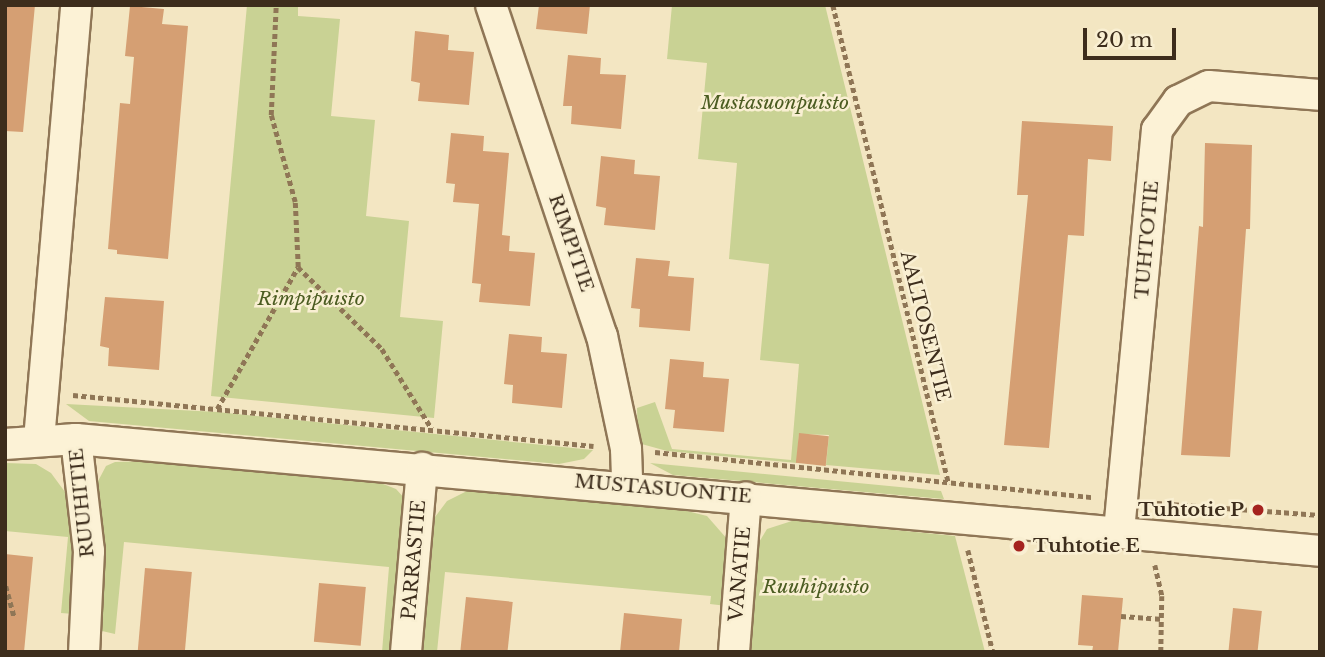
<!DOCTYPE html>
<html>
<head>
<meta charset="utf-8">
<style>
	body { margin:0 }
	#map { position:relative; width:1325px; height:657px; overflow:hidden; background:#f3e6c2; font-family:"Libre Baskerville",serif }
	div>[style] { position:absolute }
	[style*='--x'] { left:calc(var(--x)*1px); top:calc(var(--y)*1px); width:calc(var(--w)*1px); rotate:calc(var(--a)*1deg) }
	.green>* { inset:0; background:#c9d294 }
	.building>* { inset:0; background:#d59f73; transform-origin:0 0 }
	.path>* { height:4.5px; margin-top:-2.25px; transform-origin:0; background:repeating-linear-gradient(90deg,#8f7656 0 5px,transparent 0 8.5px) }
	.roads { filter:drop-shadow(2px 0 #8f7656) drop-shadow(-2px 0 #8f7656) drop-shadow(0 2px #8f7656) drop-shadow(0 -2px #8f7656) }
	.street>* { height:30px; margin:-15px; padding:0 15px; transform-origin:15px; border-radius:15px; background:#fcf2d6 }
	.dots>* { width:19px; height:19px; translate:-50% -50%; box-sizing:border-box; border:4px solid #f9efd2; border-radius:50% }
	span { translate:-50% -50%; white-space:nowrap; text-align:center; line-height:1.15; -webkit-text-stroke:5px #f9efd2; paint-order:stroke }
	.park-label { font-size:19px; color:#4b5c21; font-style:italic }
	.street-label { font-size:19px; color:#3d2d1c }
	.poi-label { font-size:19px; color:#3d2d1c; font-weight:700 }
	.right { translate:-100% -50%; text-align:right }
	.left { translate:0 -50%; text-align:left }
	.frame { position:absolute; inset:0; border:7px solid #3d2d1c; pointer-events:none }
	.scale { position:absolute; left:1083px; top:28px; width:93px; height:32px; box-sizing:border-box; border:4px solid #3d2d1c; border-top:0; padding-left:9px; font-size:21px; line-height:24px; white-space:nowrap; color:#3d2d1c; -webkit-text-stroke:5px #f9efd2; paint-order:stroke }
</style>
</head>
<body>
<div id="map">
	<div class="green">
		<div style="clip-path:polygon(247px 5px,298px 5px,298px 16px,340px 19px,331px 116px,375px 120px,366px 216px,409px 221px,400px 317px,443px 321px,434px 418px,211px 396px)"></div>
		<div style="clip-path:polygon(672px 5px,825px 5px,940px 475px,826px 465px,829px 435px,799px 434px,797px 463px,667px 451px,638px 443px,637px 408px,655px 402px,672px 449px,791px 460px,799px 364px,760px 360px,769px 264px,729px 259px,737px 163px,698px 159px,707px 63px,667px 59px)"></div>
		<div style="clip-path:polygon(66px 404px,217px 412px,593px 450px,584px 459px,559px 464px,89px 421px)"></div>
		<div style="clip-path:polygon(153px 461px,373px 480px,396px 489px,406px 500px,399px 652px,382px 652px,389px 567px,124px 542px,115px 634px,102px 631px,96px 485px,106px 466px,115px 462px)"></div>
		<div style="clip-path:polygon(5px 463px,36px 464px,51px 473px,65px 492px,75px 520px,74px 614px,61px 613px,68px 537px,5px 531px)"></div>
		<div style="clip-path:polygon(650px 463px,941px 491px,944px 499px,673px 475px)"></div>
		<div style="clip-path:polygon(467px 491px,679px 509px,707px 516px,728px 540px,727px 606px,710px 604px,711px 596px,445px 572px,437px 652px,423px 652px,435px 517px,447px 501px)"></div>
		<div style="clip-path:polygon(795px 520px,955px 536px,985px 652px,746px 652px,756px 547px,767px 529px)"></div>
	</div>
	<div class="building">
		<div style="clip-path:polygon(5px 5px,35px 5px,23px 132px,5px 131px)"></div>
		<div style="clip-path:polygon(539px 5px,590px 5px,587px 34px,536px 29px)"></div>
		<div style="clip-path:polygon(130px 6px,164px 9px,162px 24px,188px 26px,168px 259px,117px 254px,117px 250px,108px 249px,120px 103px,130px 104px,134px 57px,125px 56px)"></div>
		<div style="clip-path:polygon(415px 31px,449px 35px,448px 50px,474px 52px,469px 105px,418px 101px,420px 83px,411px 81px)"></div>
		<div style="clip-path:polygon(568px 55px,601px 58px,600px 74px,626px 75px,621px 129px,571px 124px,572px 106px,563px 106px)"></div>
		<div style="clip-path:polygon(1022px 121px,1113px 126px,1111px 161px,1088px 159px,1084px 236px,1068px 235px,1049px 448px,1004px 445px,1028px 195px,1017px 195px)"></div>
		<div style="clip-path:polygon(451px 133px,484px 136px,483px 151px,509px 153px,502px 235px,510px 236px,509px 251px,535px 253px,530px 306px,479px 302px,481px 284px,472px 283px,479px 204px,453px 202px,455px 184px,446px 183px)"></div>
		<div style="clip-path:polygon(1205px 143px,1252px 145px,1250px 229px,1246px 229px,1230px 457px,1181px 455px,1199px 226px,1203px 227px)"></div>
		<div style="clip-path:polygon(601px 156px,635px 160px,634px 174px,660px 176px,655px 230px,604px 225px,606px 208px,596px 206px)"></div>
		<div style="clip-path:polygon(636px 258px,670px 261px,668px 276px,694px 278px,690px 331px,639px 327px,640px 309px,631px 308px)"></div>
		<div style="clip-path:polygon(105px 297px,164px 301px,159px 370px,108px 366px,109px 348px,100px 346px)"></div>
		<div style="clip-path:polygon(509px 334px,542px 337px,541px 352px,567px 354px,562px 408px,512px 403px,513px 385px,504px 384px)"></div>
		<div style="clip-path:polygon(670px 359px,704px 362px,703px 377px,729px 379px,724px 432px,673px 428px,675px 410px,665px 409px)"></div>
		<div style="left:799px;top:433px;width:30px;height:30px;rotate:6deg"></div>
		<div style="clip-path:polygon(5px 554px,33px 557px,24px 652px,5px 652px)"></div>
		<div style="left:145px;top:568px;width:47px;height:84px;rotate:5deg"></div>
		<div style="left:319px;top:583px;width:47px;height:59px;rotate:5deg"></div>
		<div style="clip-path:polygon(1082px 595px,1123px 598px,1118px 652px,1092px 652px,1093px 646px,1078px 645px)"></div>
		<div style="left:466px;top:597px;width:47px;height:55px;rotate:6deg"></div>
		<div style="left:1233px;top:608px;width:29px;height:44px;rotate:6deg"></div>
		<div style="clip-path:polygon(624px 613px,682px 619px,679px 652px,620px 652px)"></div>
	</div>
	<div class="path">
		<div style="--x:833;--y:5;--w:493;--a:76.4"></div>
		<div style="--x:298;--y:267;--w:117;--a:44.3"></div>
		<div style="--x:382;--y:349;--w:94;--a:58"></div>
		<div style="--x:73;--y:395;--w:523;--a:5.59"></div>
		<div style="--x:217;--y:409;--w:163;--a:-60.3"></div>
		<div style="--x:298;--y:267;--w:65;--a:-92.6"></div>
		<div style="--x:295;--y:202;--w:90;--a:-105.4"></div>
		<div style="--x:271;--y:115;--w:110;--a:-87.4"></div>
		<div style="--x:655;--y:452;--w:439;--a:5.9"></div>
		<div style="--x:1157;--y:503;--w:163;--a:4.2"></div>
		<div style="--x:968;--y:550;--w:105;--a:76.2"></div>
		<div style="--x:1155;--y:565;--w:32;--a:77"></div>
		<div style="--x:1162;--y:596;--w:56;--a:91"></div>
		<div style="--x:6;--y:586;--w:31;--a:75"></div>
		<div style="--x:1121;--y:616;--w:42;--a:4.1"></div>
	</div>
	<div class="roads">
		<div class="street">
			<div style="--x:491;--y:5;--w:349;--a:71.5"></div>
			<div style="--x:602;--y:336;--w:116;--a:78"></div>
			<div style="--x:626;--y:449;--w:37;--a:88"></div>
			<div style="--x:76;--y:439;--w:113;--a:83.4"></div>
			<div style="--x:89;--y:551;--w:101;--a:92.8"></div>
			<div style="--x:39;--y:440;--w:437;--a:-85.1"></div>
			<div style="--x:5;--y:444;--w:71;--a:-4"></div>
			<div style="--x:76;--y:439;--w:1249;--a:5.14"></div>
			<div style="--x:1119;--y:531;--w:403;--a:-84.6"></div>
			<div style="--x:1157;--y:130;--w:36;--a:-54"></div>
			<div style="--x:1178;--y:101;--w:34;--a:-26"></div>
			<div style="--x:1209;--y:86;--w:111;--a:4.6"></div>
			<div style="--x:406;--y:652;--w:185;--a:-85"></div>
			<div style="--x:734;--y:652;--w:155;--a:-85.6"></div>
		</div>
	</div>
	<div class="dots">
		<div style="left:1258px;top:510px;background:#a5231f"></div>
		<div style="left:1019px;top:546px;background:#a5231f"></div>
	</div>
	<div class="park-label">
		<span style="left:775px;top:103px">Mustasuonpuisto</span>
		<span style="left:311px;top:299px">Rimpipuisto</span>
		<span style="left:816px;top:587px">Ruuhipuisto</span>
	</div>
	<div class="street-label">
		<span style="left:1147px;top:240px;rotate:-85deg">TUHTOTIE</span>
		<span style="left:571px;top:243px;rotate:71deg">RIMPITIE</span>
		<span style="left:925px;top:326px;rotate:76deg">AALTOSENTIE</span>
		<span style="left:663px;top:489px;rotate:5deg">MUSTASUONTIE</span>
		<span style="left:82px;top:503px;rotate:-96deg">RUUHITIE</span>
		<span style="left:414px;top:560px;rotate:-85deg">PARRASTIE</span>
		<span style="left:740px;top:574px;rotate:-85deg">VANATIE</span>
	</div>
	<div class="poi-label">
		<span class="right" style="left:1244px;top:510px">Tuhtotie P</span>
		<span class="left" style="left:1033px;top:546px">Tuhtotie E</span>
	</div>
	<div class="frame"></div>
	<div class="scale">20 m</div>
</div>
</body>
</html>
